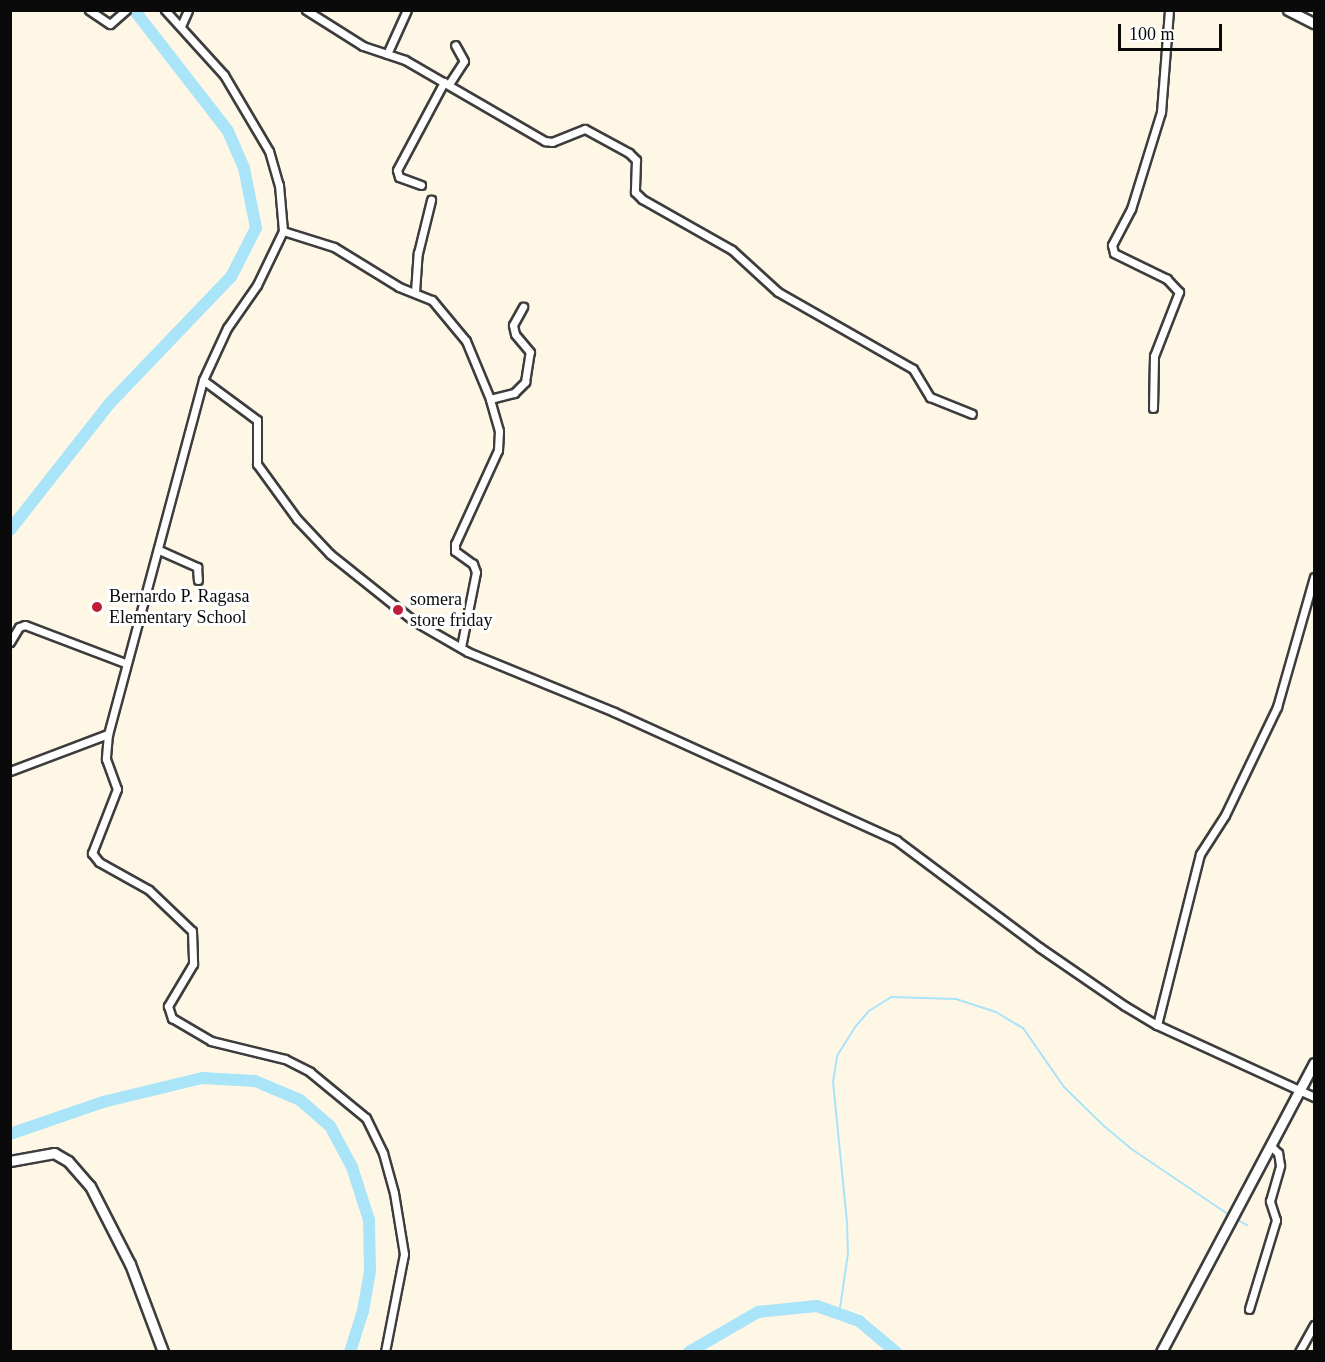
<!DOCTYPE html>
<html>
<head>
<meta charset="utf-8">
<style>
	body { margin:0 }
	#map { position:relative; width:1325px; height:1362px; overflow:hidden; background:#fff7e6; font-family:"Times New Roman",serif }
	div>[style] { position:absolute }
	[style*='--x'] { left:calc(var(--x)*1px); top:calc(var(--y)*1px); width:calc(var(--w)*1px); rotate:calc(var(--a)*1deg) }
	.stream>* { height:2px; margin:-1px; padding:0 1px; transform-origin:1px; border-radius:1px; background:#a9e4f8 }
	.river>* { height:12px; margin:-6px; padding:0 6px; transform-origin:6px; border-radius:6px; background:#a9e4f8 }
	.roads { filter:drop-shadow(2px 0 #3d3d3d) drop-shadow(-2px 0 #3d3d3d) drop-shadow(0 2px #3d3d3d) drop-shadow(0 -2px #3d3d3d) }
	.minor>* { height:7px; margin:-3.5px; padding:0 3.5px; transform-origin:3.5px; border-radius:3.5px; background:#fff }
	.tertiary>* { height:9px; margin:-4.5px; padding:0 4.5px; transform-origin:4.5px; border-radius:4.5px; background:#fff }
	.dots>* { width:16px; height:16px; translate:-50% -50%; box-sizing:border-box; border:3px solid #fff; border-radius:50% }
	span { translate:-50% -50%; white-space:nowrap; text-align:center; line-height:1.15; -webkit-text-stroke:6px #fff; paint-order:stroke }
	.poi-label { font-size:18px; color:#0a0a0a }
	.left { translate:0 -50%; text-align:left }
	.frame { position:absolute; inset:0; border:12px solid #0a0a0a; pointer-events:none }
	.scale { position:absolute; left:1118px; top:24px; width:104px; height:27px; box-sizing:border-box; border:3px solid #0a0a0a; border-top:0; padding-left:8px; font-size:18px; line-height:21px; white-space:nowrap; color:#0a0a0a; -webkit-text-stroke:4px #fff; paint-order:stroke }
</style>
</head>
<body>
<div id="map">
	<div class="stream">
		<div style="--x:1236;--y:1219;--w:13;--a:29"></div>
		<div style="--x:839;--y:1315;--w:63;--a:-81.7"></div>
		<div style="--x:848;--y:1253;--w:31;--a:-92"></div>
		<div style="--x:847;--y:1222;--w:141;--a:-95.7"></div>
		<div style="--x:833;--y:1082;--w:26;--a:-81"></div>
		<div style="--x:837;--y:1056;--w:34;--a:-58"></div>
		<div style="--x:855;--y:1027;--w:21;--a:-49"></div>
		<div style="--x:869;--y:1011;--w:26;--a:-32"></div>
		<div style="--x:891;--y:997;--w:65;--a:1.8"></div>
		<div style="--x:956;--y:999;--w:42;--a:18"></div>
		<div style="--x:996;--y:1012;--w:31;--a:31"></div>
		<div style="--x:1023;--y:1028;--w:72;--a:55.2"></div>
		<div style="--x:1064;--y:1087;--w:56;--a:44.3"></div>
		<div style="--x:1104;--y:1126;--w:34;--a:40"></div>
		<div style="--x:1130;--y:1148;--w:122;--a:34"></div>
	</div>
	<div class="river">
		<div style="--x:10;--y:530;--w:160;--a:-51.8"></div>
		<div style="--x:109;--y:404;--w:176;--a:-46.2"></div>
		<div style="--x:231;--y:277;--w:55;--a:-63"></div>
		<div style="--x:256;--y:228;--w:61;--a:-101.3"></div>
		<div style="--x:244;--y:168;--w:40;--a:-113.4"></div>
		<div style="--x:228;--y:131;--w:153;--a:-127.8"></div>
		<div style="--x:10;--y:1134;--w:98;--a:-19"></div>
		<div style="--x:103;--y:1102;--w:102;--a:-13.6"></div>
		<div style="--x:202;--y:1078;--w:53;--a:3.2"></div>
		<div style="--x:255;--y:1081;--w:49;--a:22.9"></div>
		<div style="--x:300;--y:1100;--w:40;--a:41"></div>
		<div style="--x:330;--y:1126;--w:47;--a:61.8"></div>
		<div style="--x:352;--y:1167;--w:56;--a:72.2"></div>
		<div style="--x:369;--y:1220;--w:51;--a:88.9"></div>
		<div style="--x:370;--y:1271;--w:41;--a:99.9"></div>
		<div style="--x:363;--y:1311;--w:43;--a:107.6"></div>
		<div style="--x:689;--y:1352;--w:80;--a:-30.1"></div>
		<div style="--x:758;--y:1312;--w:59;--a:-5.8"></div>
		<div style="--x:817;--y:1306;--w:45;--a:19.7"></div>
		<div style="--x:859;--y:1321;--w:48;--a:40"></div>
	</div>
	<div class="roads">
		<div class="minor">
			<div style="--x:89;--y:10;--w:25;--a:34"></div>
			<div style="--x:110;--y:24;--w:21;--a:-41"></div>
			<div style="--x:165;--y:10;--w:88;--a:47.8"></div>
			<div style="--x:224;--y:75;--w:88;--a:59.4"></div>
			<div style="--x:269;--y:151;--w:35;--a:74"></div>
			<div style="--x:279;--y:185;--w:46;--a:85"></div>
			<div style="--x:283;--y:231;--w:60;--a:115.7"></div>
			<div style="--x:257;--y:285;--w:52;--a:124.9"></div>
			<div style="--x:227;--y:328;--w:57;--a:114.8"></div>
			<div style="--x:203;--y:380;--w:367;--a:105"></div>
			<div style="--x:108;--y:734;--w:25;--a:95"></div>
			<div style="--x:106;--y:759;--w:32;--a:70"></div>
			<div style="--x:117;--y:789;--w:69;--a:111.3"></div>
			<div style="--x:92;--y:853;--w:11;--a:52"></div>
			<div style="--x:99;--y:862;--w:57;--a:29.2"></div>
			<div style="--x:149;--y:890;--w:59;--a:43.6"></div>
			<div style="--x:192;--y:931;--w:33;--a:88"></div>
			<div style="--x:193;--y:964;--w:49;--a:120.8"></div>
			<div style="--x:168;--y:1006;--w:13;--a:72"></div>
			<div style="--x:172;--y:1018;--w:45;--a:30.5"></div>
			<div style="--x:211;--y:1041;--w:76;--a:13.7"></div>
			<div style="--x:285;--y:1059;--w:28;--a:27"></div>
			<div style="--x:310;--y:1072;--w:72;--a:39.4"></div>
			<div style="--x:366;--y:1118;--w:39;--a:64"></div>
			<div style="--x:383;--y:1153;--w:41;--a:74.6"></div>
			<div style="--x:394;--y:1193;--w:62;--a:80.7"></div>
			<div style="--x:404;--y:1254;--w:100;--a:101"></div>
			<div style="--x:306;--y:10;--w:67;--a:32.3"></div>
			<div style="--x:363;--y:46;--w:44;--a:18.4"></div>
			<div style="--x:405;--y:60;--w:162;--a:30.1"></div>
			<div style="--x:545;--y:141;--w:7;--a:8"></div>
			<div style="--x:552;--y:142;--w:35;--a:-22"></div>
			<div style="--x:585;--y:129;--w:50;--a:28.6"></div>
			<div style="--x:629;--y:153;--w:10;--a:45"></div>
			<div style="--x:636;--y:160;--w:32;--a:92"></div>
			<div style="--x:635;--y:192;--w:10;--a:45"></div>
			<div style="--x:642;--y:199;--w:103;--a:29.5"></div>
			<div style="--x:732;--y:250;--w:62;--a:42.4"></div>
			<div style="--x:778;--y:292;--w:155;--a:29.7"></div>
			<div style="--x:913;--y:369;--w:33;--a:59"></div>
			<div style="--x:930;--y:397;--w:45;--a:22"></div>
			<div style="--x:181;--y:26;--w:17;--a:-66"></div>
			<div style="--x:387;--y:54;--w:48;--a:-65.6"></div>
			<div style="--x:449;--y:84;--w:27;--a:-57"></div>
			<div style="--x:464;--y:61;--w:18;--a:-119"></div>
			<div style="--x:421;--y:185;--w:23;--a:-160"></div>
			<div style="--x:399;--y:177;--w:7;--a:-106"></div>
			<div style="--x:397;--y:170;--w:100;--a:-61.9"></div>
			<div style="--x:283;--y:231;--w:53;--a:17.4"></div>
			<div style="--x:334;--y:247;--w:76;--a:31.6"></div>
			<div style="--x:399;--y:287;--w:35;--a:22"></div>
			<div style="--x:432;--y:300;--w:53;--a:50.3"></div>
			<div style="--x:466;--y:341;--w:63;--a:67.5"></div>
			<div style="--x:490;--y:399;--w:25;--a:-14"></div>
			<div style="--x:514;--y:393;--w:16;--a:-45"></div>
			<div style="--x:525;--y:382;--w:30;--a:-81"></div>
			<div style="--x:530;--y:352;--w:23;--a:-130"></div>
			<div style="--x:515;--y:334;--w:9;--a:-103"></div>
			<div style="--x:513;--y:325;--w:21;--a:-61"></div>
			<div style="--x:415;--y:292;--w:39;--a:-86"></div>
			<div style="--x:418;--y:253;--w:55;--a:-76.2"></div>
			<div style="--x:203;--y:380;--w:67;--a:36.5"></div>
			<div style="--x:257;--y:420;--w:44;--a:90"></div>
			<div style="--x:257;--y:464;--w:68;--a:54"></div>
			<div style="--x:297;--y:519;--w:48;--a:46.7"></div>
			<div style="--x:330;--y:554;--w:107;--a:38.6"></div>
			<div style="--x:414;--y:621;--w:62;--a:29.9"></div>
			<div style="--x:468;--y:652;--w:158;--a:22.3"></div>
			<div style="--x:614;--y:712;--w:310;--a:24.4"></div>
			<div style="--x:896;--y:840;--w:179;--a:36.8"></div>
			<div style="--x:1039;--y:947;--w:104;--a:34.5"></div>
			<div style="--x:1125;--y:1006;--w:37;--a:31"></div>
			<div style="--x:1157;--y:1025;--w:173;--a:24.6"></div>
			<div style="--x:1153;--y:408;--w:52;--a:-88.9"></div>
			<div style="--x:1154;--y:356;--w:69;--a:-68.7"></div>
			<div style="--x:1179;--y:292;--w:18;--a:-133"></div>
			<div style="--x:1167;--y:279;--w:59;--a:-153.9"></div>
			<div style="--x:1114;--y:253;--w:8;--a:-104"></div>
			<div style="--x:1112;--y:245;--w:41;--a:-62.2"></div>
			<div style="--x:1131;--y:209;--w:102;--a:-72.8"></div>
			<div style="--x:1161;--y:112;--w:102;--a:-85.5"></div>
			<div style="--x:159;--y:550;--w:42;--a:24.1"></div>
			<div style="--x:197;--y:567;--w:13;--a:86"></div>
			<div style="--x:10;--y:642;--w:17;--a:-59"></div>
			<div style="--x:19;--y:627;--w:6;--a:-18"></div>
			<div style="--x:25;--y:625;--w:107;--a:20.8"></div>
			<div style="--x:461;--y:647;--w:76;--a:-78.7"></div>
			<div style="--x:476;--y:572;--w:9;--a:-111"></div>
			<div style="--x:473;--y:564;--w:22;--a:-144"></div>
			<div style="--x:455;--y:551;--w:7;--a:-90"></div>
			<div style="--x:455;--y:544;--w:103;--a:-65.4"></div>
			<div style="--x:498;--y:450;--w:19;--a:-87"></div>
			<div style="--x:499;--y:431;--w:33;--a:-106"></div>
			<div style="--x:10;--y:771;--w:105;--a:-20.7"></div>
			<div style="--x:1157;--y:1025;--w:176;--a:-75.9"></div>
			<div style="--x:1200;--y:854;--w:46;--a:-57.3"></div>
			<div style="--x:1225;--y:815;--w:120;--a:-64.3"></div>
			<div style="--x:1277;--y:707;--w:135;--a:-74.1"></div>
			<div style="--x:1249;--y:1309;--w:93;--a:-73.1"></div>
			<div style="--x:1276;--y:1220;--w:20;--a:-108"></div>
			<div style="--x:1270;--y:1201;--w:37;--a:-74"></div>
			<div style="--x:1280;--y:1165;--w:12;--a:-99"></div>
			<div style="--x:1278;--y:1153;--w:10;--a:-135"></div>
			<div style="--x:1299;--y:1352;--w:31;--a:-61"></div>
		</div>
		<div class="tertiary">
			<div style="--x:1288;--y:10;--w:29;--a:27"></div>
			<div style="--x:10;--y:1161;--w:45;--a:-10.3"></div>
			<div style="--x:54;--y:1153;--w:16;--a:30"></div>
			<div style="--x:68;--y:1161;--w:33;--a:49"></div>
			<div style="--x:90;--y:1186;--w:88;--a:62.9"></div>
			<div style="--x:130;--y:1264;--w:94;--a:69.4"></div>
			<div style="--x:1161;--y:1352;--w:327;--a:-62.1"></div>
		</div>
	</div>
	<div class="dots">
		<div style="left:97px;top:607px;background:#be1e38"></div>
		<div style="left:398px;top:610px;background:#be1e38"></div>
	</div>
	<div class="poi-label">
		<span class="left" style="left:109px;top:607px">Bernardo P. Ragasa<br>Elementary School</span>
		<span class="left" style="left:410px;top:610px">somera<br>store friday</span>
	</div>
	<div class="frame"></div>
	<div class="scale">100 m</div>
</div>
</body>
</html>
